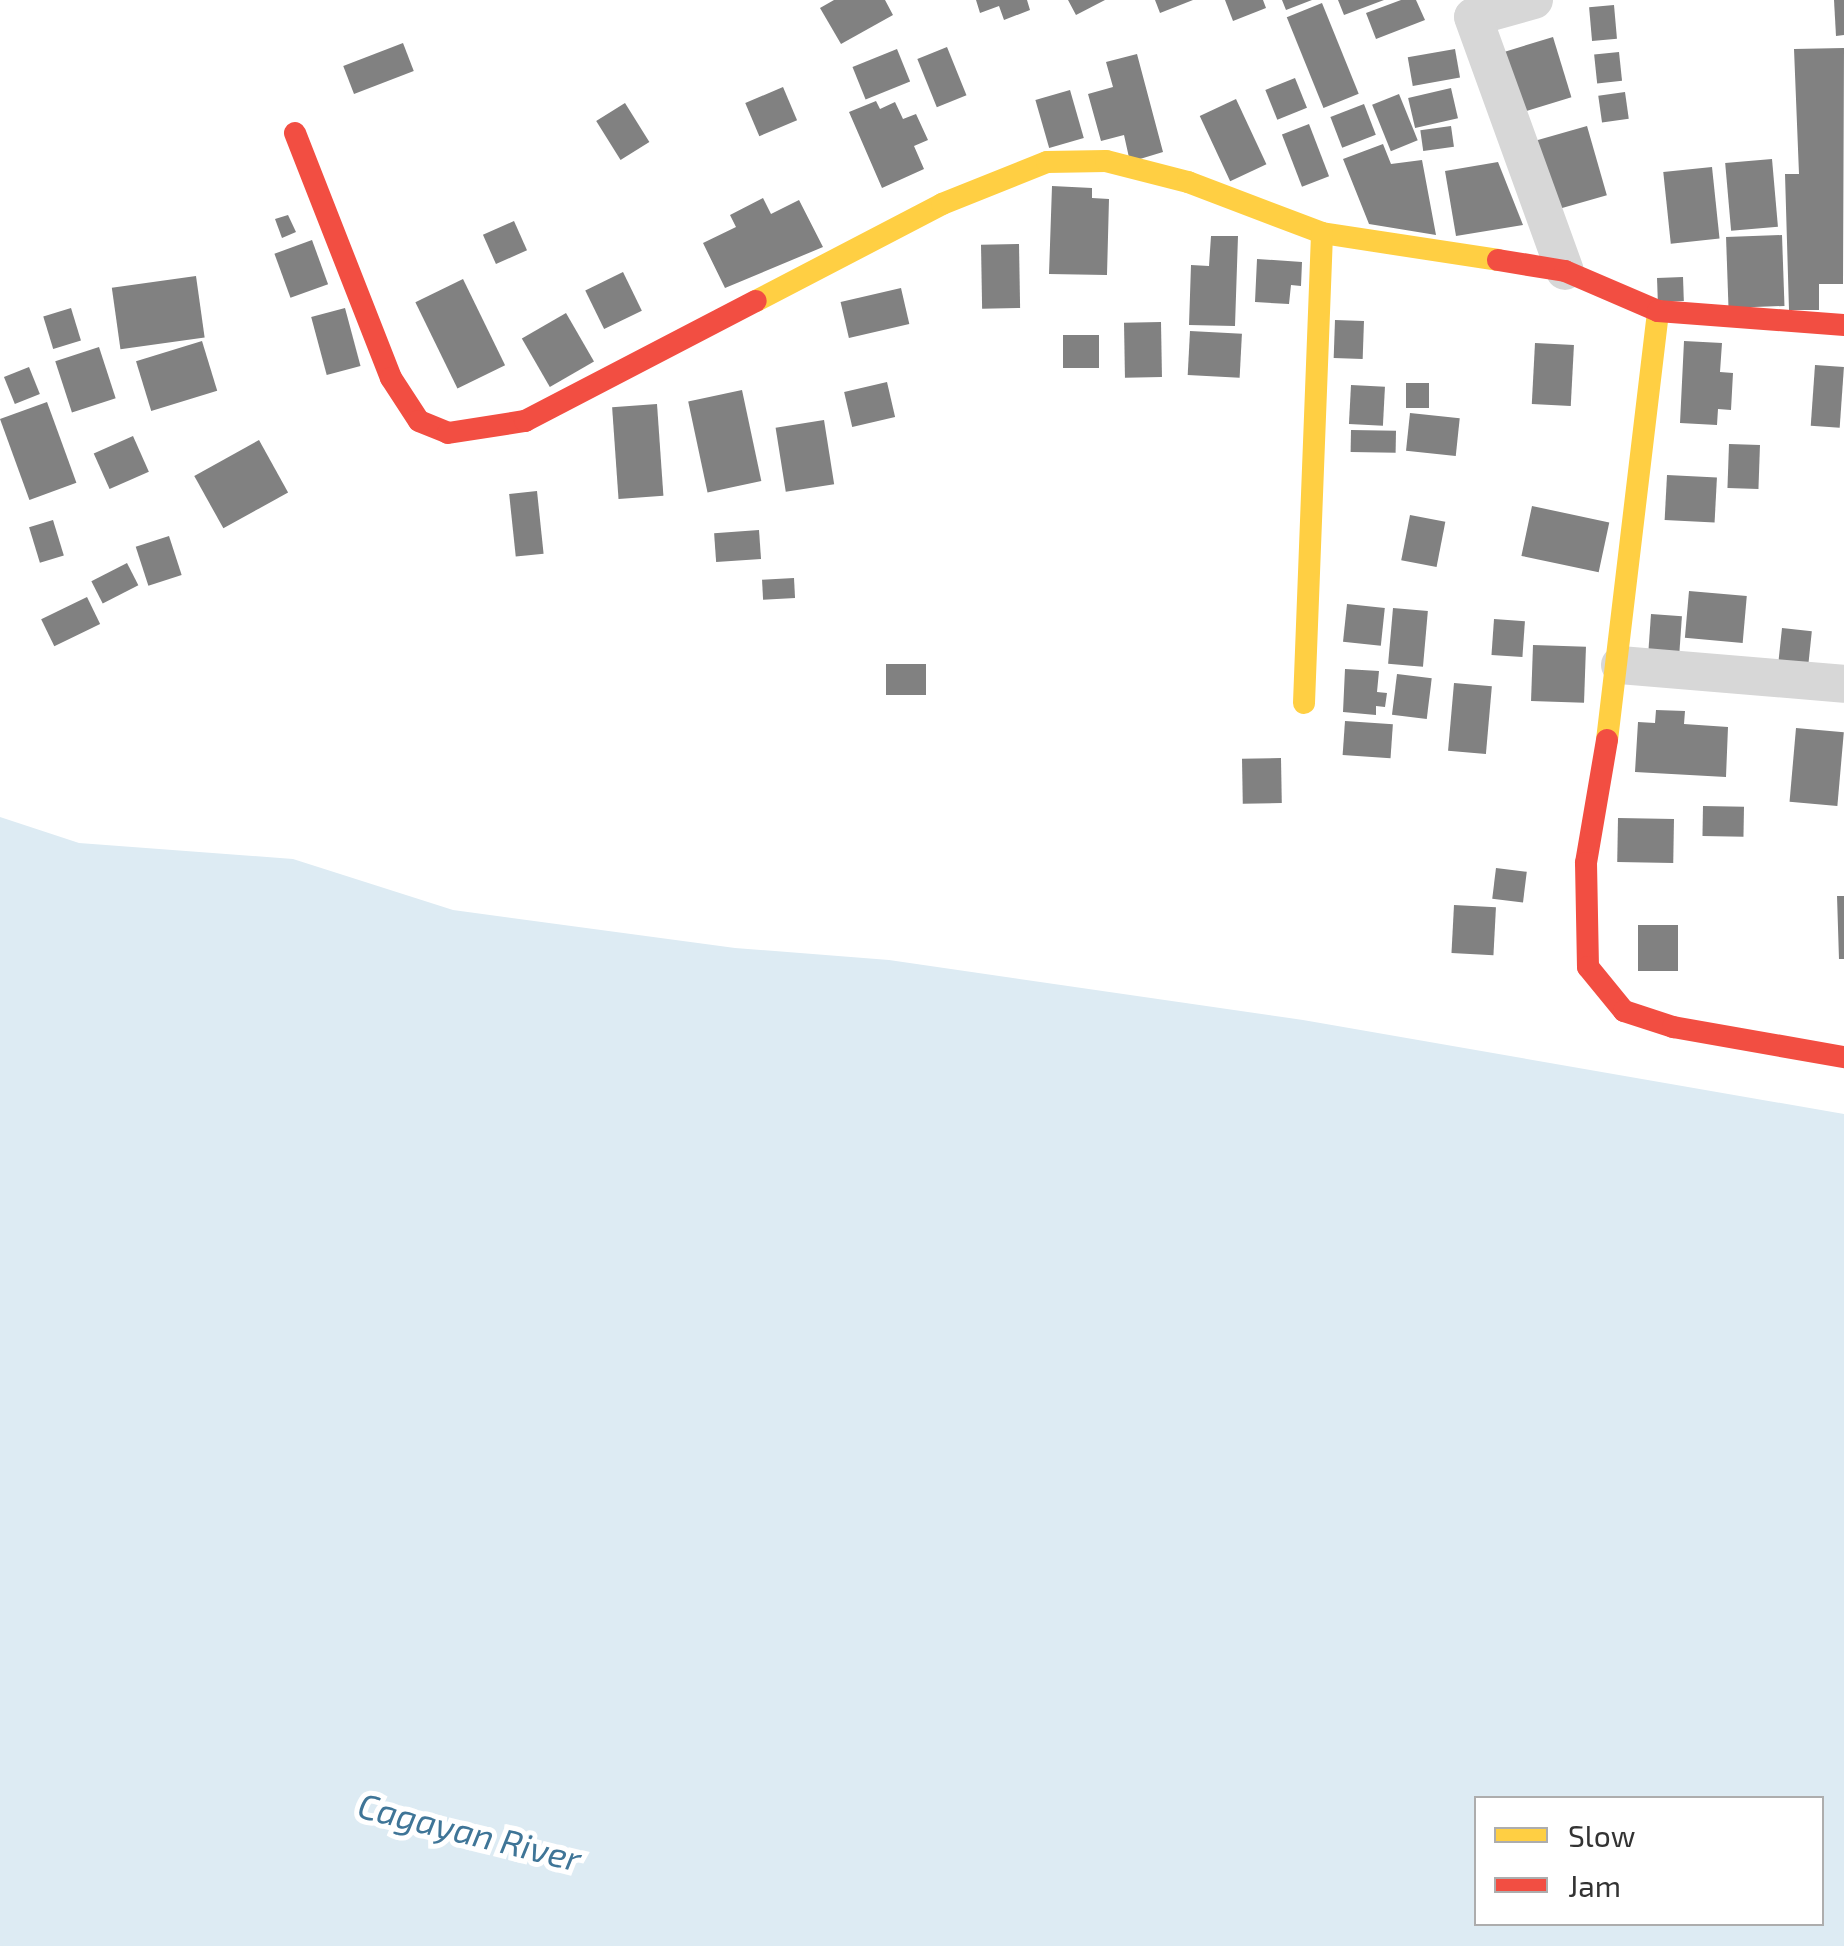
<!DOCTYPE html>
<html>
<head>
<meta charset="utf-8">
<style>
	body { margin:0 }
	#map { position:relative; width:1844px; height:1946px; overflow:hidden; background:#fff; font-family:"Exo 2",sans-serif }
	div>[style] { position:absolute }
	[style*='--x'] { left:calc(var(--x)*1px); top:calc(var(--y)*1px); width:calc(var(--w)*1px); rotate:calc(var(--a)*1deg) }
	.water>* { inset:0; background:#ddebf3 }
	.building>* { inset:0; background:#818181; transform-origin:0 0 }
	.street>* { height:38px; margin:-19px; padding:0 19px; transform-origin:19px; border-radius:19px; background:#d7d7d7 }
	.slow>* { height:22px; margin:-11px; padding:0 11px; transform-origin:11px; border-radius:11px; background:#ffcf43 }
	.jam>* { height:22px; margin:-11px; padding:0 11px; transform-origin:11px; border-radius:11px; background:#f24e42 }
	span { translate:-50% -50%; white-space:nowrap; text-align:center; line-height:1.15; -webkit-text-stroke:10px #fff; paint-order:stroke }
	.water-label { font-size:35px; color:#3f7597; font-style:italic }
	.legend { position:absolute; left:1474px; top:1796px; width:350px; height:130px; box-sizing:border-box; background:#fff; border:2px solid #adadad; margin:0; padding:12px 18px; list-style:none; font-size:30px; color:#333 }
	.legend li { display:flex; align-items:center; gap:20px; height:50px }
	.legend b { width:50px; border:2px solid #adadad }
</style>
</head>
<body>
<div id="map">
	<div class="water">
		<div style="clip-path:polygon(evenodd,0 817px,79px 843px,293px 859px,453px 910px,735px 948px,889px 960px,1303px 1020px,1844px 1114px,1844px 1946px,0 1946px,0 817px,1476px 1798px,1822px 1798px,1822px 1924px,1476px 1924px,1476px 1798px)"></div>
	</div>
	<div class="building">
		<div style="clip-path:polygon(834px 0,885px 0,893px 15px,841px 44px,820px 8px)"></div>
		<div style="clip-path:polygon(976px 0,1027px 0,1030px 10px,1004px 20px,999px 6px,980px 13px)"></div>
		<div style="clip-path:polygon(1068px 0,1105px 0,1076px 15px)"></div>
		<div style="clip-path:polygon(1155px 0,1193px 0,1160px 13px)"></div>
		<div style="clip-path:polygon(1225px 0,1263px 0,1266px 8px,1233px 21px)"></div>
		<div style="clip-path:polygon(1282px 0,1312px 0,1286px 10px)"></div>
		<div style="clip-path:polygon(1338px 0,1384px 0,1344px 15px)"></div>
		<div style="clip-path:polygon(1401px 0,1416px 0,1425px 20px,1376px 39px,1366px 13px)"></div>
		<div style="clip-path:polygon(1834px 0,1844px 0,1844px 35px,1836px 36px)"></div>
		<div style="left:1322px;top:3px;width:98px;height:38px;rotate:68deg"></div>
		<div style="left:1614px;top:5px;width:34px;height:25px;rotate:85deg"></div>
		<div style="left:1553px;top:37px;width:63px;height:52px;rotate:73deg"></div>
		<div style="left:403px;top:43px;width:30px;height:64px;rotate:69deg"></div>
		<div style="left:947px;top:47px;width:52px;height:32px;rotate:68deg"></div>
		<div style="clip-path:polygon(1844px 48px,1843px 284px,1819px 284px,1819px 310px,1789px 310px,1785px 174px,1799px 174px,1794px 49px)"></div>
		<div style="left:897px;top:49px;width:35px;height:48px;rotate:68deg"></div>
		<div style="left:1455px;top:49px;width:29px;height:48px;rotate:80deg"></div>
		<div style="left:1619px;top:52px;width:29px;height:25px;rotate:84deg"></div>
		<div style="clip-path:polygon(1137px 54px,1163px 152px,1130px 162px,1124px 135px,1101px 141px,1088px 94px,1113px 87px,1106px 62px)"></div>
		<div style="left:1295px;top:78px;width:32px;height:32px;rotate:68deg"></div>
		<div style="left:783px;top:87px;width:36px;height:41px;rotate:67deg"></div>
		<div style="left:1451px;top:88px;width:31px;height:44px;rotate:77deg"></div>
		<div style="left:1070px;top:90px;width:50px;height:36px;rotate:74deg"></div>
		<div style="left:1625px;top:92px;width:27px;height:27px;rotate:82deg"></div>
		<div style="left:1399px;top:94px;width:50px;height:29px;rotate:68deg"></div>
		<div style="left:1236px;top:99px;width:72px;height:40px;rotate:65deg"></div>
		<div style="clip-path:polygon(876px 101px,880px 109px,895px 102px,903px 119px,916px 114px,928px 140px,914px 146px,924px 169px,882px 188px,849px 112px)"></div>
		<div style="left:625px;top:103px;width:46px;height:34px;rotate:58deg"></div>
		<div style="left:1364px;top:104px;width:33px;height:36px;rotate:69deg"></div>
		<div style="left:1309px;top:124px;width:56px;height:29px;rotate:69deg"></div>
		<div style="left:1451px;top:126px;width:21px;height:31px;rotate:82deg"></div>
		<div style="left:1587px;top:126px;width:72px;height:52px;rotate:74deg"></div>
		<div style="clip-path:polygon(1383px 144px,1391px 164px,1422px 160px,1436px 235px,1369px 224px,1343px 159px)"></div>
		<div style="left:1772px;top:159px;width:68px;height:47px;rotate:85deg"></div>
		<div style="clip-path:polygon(1498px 162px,1523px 225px,1456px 236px,1445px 171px)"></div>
		<div style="left:1712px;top:167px;width:72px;height:49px;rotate:84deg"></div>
		<div style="clip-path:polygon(1052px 186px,1092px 188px,1092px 198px,1109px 199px,1107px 275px,1049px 274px)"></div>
		<div style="clip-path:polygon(763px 198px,771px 214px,799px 200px,823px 247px,725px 288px,703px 243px,736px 227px,730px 215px)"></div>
		<div style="clip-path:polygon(288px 215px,296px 232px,282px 238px,275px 219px)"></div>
		<div style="left:514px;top:221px;width:32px;height:34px;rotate:66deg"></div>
		<div style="left:1782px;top:235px;width:71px;height:56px;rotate:88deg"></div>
		<div style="clip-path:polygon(1211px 236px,1238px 236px,1235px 326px,1189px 325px,1191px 265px,1209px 266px)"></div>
		<div style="left:312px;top:240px;width:47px;height:40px;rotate:70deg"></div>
		<div style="left:1019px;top:244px;width:64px;height:38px;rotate:89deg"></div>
		<div style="clip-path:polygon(1257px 259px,1302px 262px,1301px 286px,1291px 285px,1289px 304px,1255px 302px)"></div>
		<div style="left:623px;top:272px;width:43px;height:42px;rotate:64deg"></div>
		<div style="left:196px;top:276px;width:62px;height:85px;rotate:82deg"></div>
		<div style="left:1683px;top:277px;width:24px;height:26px;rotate:88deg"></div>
		<div style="left:463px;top:279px;width:96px;height:53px;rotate:64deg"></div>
		<div style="left:901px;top:288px;width:37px;height:62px;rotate:77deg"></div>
		<div style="left:71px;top:308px;width:34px;height:29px;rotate:73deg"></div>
		<div style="left:345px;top:308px;width:60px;height:35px;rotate:75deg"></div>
		<div style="left:566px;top:313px;width:56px;height:51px;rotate:60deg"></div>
		<div style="left:1335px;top:320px;width:29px;height:38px;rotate:2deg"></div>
		<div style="left:1161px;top:322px;width:55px;height:37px;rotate:89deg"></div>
		<div style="left:1190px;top:331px;width:52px;height:44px;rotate:3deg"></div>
		<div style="left:1063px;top:335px;width:36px;height:33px"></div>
		<div style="left:202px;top:341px;width:52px;height:69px;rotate:73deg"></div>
		<div style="clip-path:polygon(1684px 341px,1722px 343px,1720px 372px,1733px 373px,1731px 410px,1718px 409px,1717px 425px,1680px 423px)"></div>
		<div style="left:1535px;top:343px;width:39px;height:61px;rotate:3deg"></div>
		<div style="left:99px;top:347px;width:54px;height:46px;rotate:72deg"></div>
		<div style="left:1815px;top:365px;width:29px;height:61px;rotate:4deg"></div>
		<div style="left:29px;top:367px;width:29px;height:27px;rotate:68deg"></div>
		<div style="left:887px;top:382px;width:36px;height:44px;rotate:77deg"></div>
		<div style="left:1406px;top:383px;width:23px;height:25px"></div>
		<div style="left:1351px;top:385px;width:34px;height:39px;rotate:3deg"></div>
		<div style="left:742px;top:390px;width:93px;height:55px;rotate:78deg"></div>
		<div style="left:47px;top:402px;width:86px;height:50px;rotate:70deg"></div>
		<div style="left:657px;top:404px;width:92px;height:45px;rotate:86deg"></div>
		<div style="left:1410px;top:413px;width:50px;height:38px;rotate:6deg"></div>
		<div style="left:824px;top:420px;width:65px;height:49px;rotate:81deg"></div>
		<div style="left:1351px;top:430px;width:45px;height:22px;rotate:1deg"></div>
		<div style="left:133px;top:436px;width:39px;height:43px;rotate:66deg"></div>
		<div style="left:259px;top:440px;width:60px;height:74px;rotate:61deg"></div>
		<div style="left:1729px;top:444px;width:31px;height:44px;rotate:2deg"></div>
		<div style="left:1667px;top:475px;width:50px;height:45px;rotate:3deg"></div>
		<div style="left:537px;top:491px;width:63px;height:28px;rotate:84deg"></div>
		<div style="left:1532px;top:506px;width:79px;height:51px;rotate:12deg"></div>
		<div style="left:1410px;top:515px;width:36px;height:46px;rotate:11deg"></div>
		<div style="left:53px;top:520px;width:37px;height:25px;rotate:73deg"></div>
		<div style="left:759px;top:530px;width:29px;height:45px;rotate:86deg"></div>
		<div style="left:169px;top:536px;width:41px;height:35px;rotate:72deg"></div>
		<div style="left:127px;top:563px;width:25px;height:40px;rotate:63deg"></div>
		<div style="left:794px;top:578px;width:20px;height:32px;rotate:87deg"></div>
		<div style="left:1689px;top:591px;width:58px;height:47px;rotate:5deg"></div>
		<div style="left:87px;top:597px;width:30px;height:51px;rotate:64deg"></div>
		<div style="left:1347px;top:604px;width:38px;height:38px;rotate:6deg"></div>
		<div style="left:1393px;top:608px;width:35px;height:56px;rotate:5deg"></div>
		<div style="left:1651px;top:614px;width:31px;height:41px;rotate:4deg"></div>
		<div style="left:1494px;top:619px;width:31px;height:36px;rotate:4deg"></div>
		<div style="left:1782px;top:628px;width:30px;height:38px;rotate:6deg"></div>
		<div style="left:1533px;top:645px;width:53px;height:56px;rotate:2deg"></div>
		<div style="left:886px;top:664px;width:40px;height:31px"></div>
		<div style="clip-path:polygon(1345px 669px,1379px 671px,1377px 692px,1387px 693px,1385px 707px,1376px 706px,1376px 715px,1343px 712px)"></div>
		<div style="left:1397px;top:674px;width:35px;height:41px;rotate:7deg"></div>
		<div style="left:1454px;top:683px;width:38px;height:68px;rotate:5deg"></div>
		<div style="clip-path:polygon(1656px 710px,1685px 711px,1684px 724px,1728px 727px,1726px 777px,1635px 772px,1638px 722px,1655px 723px)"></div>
		<div style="left:1345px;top:721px;width:48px;height:34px;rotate:4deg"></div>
		<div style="left:1796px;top:728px;width:48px;height:74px;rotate:5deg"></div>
		<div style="left:1281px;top:758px;width:45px;height:39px;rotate:89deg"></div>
		<div style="left:1703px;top:806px;width:41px;height:30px;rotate:1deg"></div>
		<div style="left:1618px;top:818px;width:56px;height:44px;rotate:1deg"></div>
		<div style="left:1496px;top:868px;width:31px;height:31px;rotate:7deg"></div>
		<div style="clip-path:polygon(1837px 896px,1844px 896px,1844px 959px,1839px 959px)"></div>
		<div style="left:1454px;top:905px;width:42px;height:48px;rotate:3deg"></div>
		<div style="left:1638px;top:925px;width:40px;height:46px"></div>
	</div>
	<div class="street">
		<div style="--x:1534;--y:0;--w:63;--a:164.4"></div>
		<div style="--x:1473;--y:17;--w:270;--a:70.1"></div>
		<div style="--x:1620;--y:665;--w:225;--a:4.8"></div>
	</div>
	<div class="slow">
		<div style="--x:756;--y:301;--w:210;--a:-27.5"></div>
		<div style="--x:942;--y:204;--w:113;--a:-21.8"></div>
		<div style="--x:1047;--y:162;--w:59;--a:-1"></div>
		<div style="--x:1106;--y:161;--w:85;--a:14.4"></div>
		<div style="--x:1188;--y:182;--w:143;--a:20.8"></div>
		<div style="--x:1322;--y:233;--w:178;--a:8.7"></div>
		<div style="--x:1304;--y:703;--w:470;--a:-87.8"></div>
		<div style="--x:1607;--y:740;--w:432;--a:-83.2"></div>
	</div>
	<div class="jam">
		<div style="--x:295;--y:133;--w:263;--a:68.6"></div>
		<div style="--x:391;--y:378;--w:51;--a:56.9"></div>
		<div style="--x:419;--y:421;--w:31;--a:22"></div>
		<div style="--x:448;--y:433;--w:78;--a:-8.9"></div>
		<div style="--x:525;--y:421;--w:260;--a:-27.5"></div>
		<div style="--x:1498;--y:260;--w:68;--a:9.3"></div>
		<div style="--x:1565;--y:271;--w:101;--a:23.3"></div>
		<div style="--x:1658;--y:311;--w:187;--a:4.3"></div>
		<div style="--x:1607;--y:740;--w:125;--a:99.7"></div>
		<div style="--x:1586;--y:863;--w:104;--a:88.9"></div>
		<div style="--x:1588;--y:967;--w:57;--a:50.7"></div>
		<div style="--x:1624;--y:1011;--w:52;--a:18.1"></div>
		<div style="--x:1673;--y:1027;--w:174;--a:10"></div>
	</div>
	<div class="water-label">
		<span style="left:470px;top:1831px;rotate:14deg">Cagayan River</span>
	</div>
	<ul class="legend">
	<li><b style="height:12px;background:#ffcf43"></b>Slow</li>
	<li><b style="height:12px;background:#f24e42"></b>Jam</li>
	</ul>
</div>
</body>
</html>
